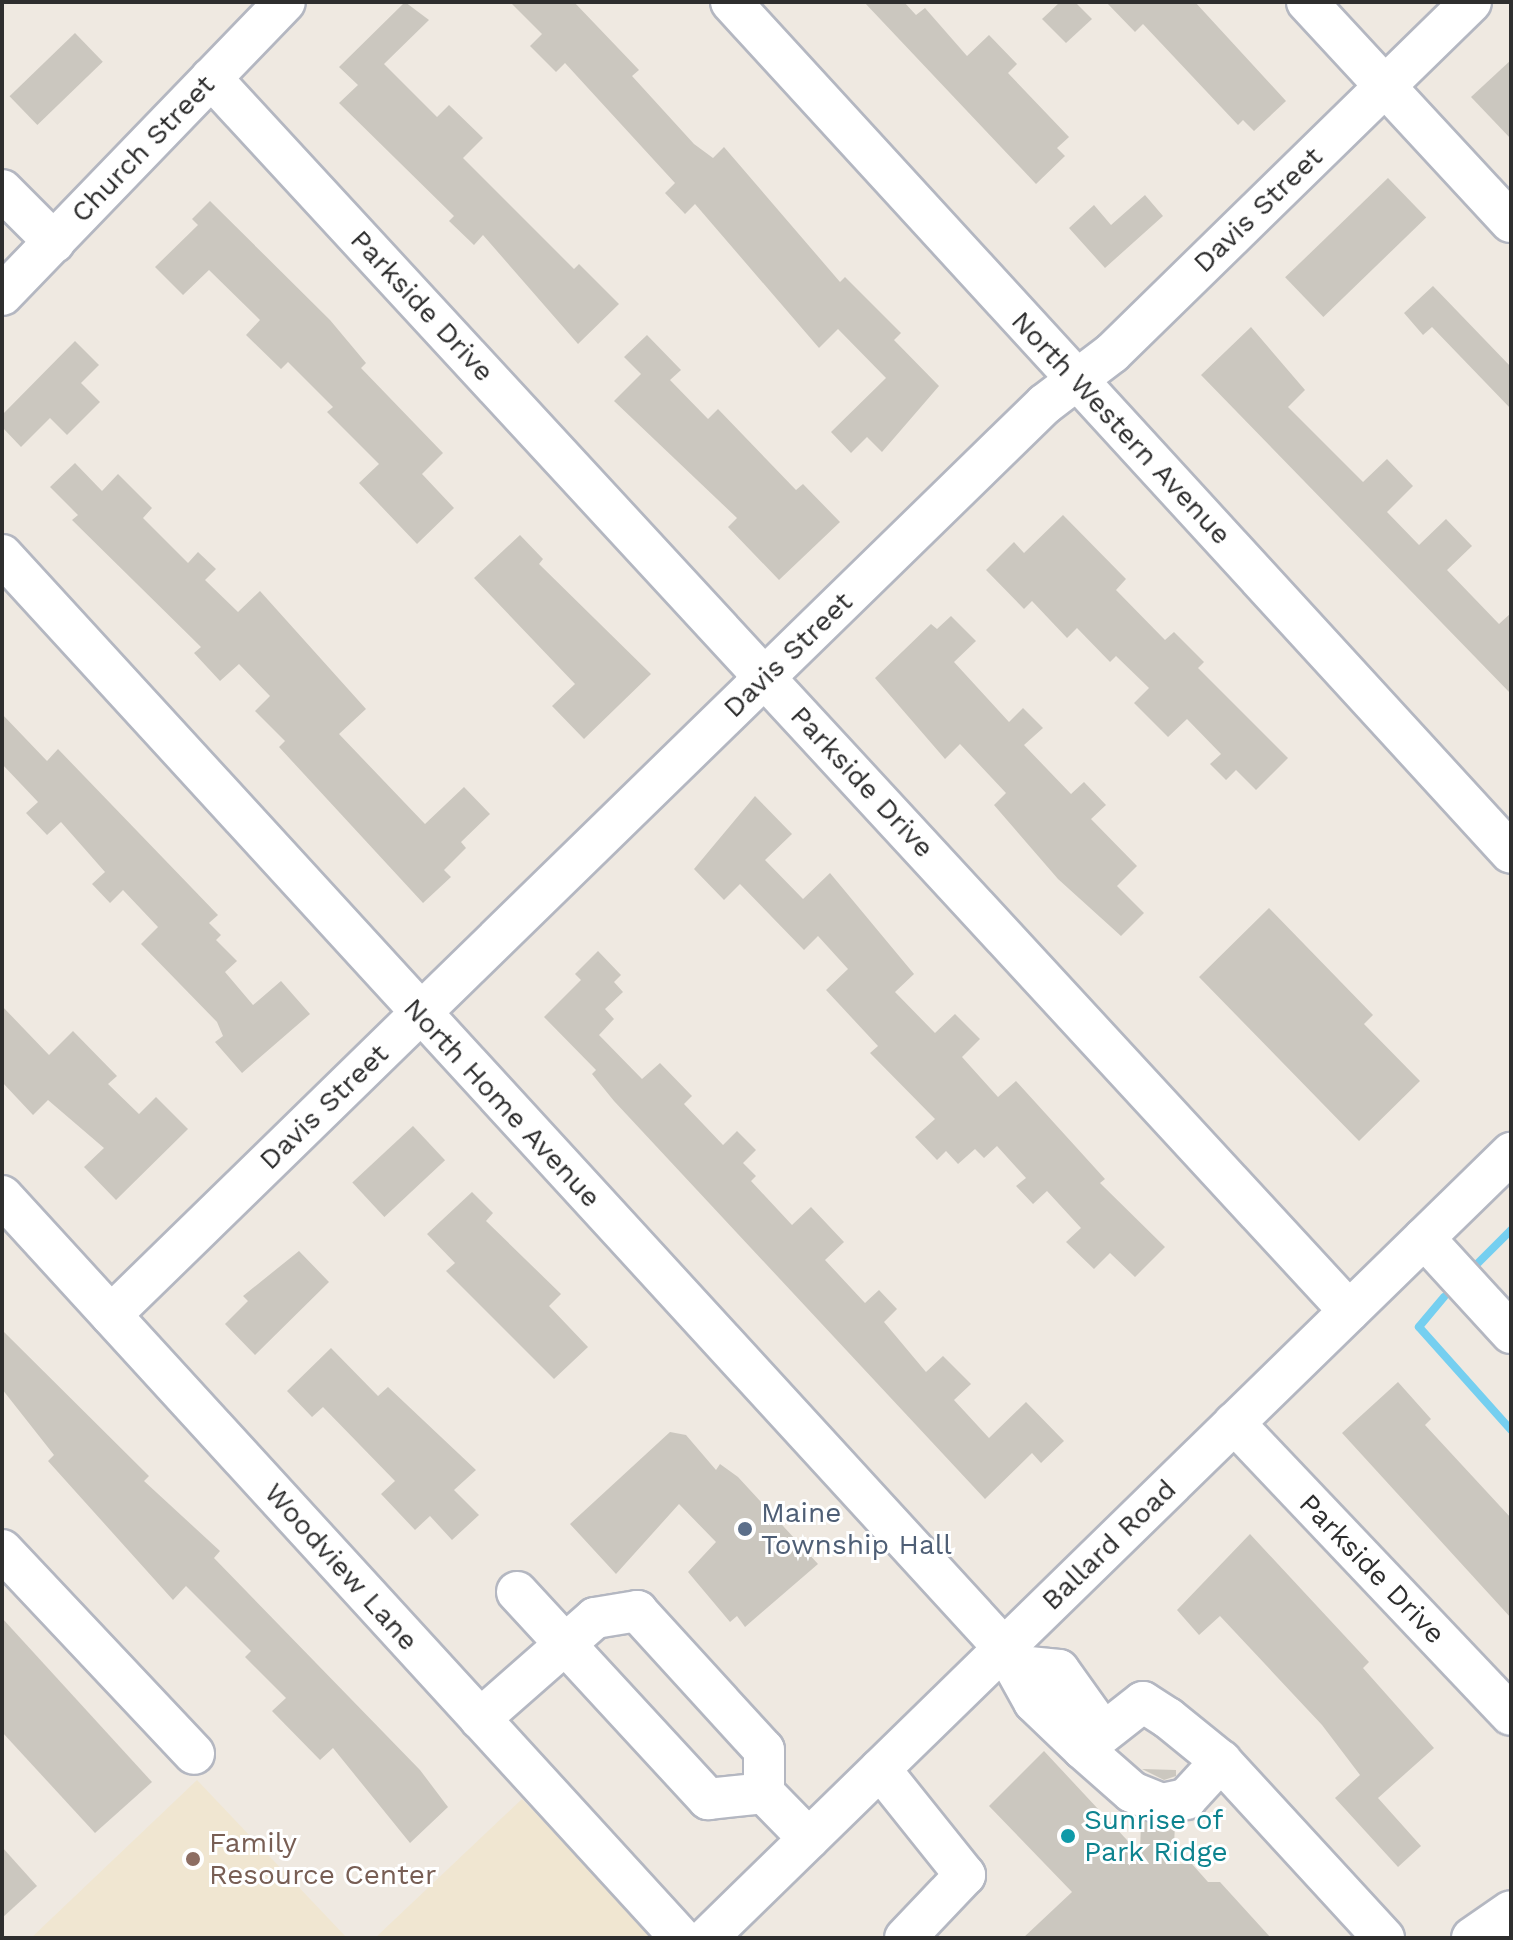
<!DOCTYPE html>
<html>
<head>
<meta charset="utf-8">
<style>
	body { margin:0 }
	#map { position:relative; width:1513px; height:1940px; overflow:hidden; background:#efe9e1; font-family:"Work Sans",sans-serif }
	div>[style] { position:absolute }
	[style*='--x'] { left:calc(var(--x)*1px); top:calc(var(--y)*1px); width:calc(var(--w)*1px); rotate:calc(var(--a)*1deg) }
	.education>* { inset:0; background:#f0e6d1 }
	.stream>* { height:8px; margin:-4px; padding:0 4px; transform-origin:4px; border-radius:4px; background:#75cff0 }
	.building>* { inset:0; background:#cbc7bf; transform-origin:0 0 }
	.roads { filter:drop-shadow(2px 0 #b4b7c1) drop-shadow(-2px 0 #b4b7c1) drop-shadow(0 2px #b4b7c1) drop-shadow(0 -2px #b4b7c1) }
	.minor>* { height:40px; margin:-20px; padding:0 20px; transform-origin:20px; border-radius:20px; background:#fff }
	.dots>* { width:22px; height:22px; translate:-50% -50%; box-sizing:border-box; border:4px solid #fff; border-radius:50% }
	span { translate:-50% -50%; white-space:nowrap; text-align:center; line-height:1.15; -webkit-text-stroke:6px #fff; paint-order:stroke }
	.street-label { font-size:28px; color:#2e2e2e }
	.service-label { font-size:28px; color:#4e5e75 }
	.left { translate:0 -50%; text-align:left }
	.culture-label { font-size:28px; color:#0d838f }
	.education-label { font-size:28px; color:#785e54 }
	.frame { position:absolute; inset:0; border:4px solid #2e2e2e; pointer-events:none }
</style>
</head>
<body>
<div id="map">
	<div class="education">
		<div style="clip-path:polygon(197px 1780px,347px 1938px,31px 1938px)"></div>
		<div style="clip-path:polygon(522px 1799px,654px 1938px,375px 1938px)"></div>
	</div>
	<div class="stream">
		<div style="--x:1478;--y:1263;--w:47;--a:-45"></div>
		<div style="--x:1444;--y:1297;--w:39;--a:130"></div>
		<div style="--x:1419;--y:1327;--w:138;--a:48.2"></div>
	</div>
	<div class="building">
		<div style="clip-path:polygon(405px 2px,429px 20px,384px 64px,437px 117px,449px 105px,483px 138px,463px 158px,574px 269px,579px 264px,619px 304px,578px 344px,483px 235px,474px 245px,449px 221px,454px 216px,339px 103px,358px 85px,339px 67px)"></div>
		<div style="clip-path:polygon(510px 2px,574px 2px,639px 70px,632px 76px,694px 144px,713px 158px,724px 147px,840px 282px,845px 277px,901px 333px,894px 340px,939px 386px,882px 452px,867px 437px,851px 453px,831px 432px,886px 378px,838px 329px,819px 348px,695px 204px,685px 214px,665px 193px,675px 183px,565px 63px,556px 72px,530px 46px,542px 34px)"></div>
		<div style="clip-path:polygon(864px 2px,904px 2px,916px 15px,925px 8px,967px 56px,989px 35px,1017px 64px,1008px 73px,1069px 137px,1057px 148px,1065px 156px,1036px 184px)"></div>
		<div style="clip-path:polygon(1060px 2px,1075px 2px,1092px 19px,1066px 43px,1042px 19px)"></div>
		<div style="clip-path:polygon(1106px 2px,1195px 2px,1286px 101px,1254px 131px,1243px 120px,1238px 125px,1143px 24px,1135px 32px)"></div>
		<div style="left:75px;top:33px;width:40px;height:91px;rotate:46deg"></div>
		<div style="clip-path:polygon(1511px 60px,1511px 139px,1471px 97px)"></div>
		<div style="left:1388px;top:178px;width:55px;height:143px;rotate:46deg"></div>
		<div style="clip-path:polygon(1145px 195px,1163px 216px,1105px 268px,1069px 228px,1094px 205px,1111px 225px)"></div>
		<div style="clip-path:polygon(210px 201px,330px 320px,366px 363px,361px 368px,443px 453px,422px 474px,454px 508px,417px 544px,359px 483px,379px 464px,327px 412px,333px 407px,288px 362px,281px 369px,246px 335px,260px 320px,209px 270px,183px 295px,155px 267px,198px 225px,192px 219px)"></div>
		<div style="clip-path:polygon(1433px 286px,1511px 367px,1511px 409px,1432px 327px,1423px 335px,1404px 313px)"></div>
		<div style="clip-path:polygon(1251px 327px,1305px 390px,1288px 407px,1363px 482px,1387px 459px,1413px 486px,1387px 512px,1419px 545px,1446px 519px,1472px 546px,1447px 570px,1499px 624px,1511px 613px,1511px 694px,1201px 375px)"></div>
		<div style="clip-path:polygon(647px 335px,681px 370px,670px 380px,708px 419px,718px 409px,796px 490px,803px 484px,840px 522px,779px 580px,728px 527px,737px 518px,614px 401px,641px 374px,624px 357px)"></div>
		<div style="clip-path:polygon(75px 341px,99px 365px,81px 383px,100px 402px,67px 435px,50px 418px,21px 447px,2px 427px,2px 415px)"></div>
		<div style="clip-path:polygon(75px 463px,102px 491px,118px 474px,152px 508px,143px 518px,188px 563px,198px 552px,216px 569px,205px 580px,238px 612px,260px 591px,366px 709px,339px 734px,425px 824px,464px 787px,490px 814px,461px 842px,466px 848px,444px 870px,451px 877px,423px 903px,279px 747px,285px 741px,255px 711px,270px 696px,239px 664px,220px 681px,194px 653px,201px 647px,72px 520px,78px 515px,50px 487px)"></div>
		<div style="clip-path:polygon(1063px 515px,1126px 579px,1116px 590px,1165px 640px,1174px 632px,1204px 662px,1198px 668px,1288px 758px,1256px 790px,1236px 770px,1226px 780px,1210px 764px,1221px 754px,1187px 719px,1168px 737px,1134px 703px,1149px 688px,1116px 656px,1110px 662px,1077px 628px,1067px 638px,1032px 601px,1024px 609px,986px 570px,1014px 542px,1024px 553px)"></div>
		<div style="clip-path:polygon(520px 535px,543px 559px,539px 564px,651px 674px,584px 739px,552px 706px,575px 684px,474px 578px)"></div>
		<div style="clip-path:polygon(951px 616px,976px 641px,954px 662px,1009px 722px,1023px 708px,1043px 728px,1024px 745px,1071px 794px,1084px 782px,1106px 805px,1091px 819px,1137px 866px,1117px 886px,1144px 913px,1121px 936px,1058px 879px,994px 805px,1006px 793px,960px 744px,945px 759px,875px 678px,931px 624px,937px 629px)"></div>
		<div style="clip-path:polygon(2px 714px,47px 761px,58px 749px,218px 915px,209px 923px,221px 935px,216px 940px,237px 961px,225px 972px,253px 1005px,281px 981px,310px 1014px,242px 1073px,215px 1042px,223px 1036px,217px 1022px,141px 944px,158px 927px,123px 890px,110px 903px,92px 884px,105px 872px,61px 822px,47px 835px,26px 813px,38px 802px,2px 764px)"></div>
		<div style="clip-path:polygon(755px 796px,792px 834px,765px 860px,803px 899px,830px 873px,914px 974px,895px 992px,935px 1033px,955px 1014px,980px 1039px,962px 1057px,998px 1097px,1016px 1081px,1105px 1179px,1100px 1183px,1165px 1247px,1135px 1277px,1110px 1253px,1094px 1269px,1066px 1242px,1081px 1228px,1047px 1191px,1033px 1204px,1016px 1186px,1026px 1178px,997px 1146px,984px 1158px,975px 1149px,958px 1164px,946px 1151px,937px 1160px,915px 1137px,935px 1119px,870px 1053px,878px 1046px,826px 990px,848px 969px,818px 936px,804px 950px,740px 884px,724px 900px,694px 869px)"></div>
		<div style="clip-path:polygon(1269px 908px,1373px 1015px,1364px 1024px,1420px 1081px,1359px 1141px,1199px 977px)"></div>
		<div style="clip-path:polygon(598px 951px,621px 975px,614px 982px,623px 992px,605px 1009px,614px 1019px,599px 1035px,642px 1079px,660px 1063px,692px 1096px,684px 1104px,723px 1145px,737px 1131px,756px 1150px,743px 1163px,756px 1176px,751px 1181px,792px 1225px,811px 1207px,844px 1242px,825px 1260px,865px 1303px,879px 1290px,897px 1309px,884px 1322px,926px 1372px,943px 1356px,971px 1384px,954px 1400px,989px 1438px,1026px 1402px,1064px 1441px,1041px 1463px,1032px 1453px,985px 1499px,614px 1101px,592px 1074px,596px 1070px,544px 1017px,581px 980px,575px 974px)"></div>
		<div style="clip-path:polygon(2px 1006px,49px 1055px,73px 1031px,117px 1076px,108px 1084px,139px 1114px,156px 1097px,188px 1129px,116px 1200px,84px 1167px,104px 1148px,48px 1100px,33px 1115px,2px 1082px)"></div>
		<div style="left:413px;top:1126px;width:47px;height:83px;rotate:47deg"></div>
		<div style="clip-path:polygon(472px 1192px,493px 1213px,486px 1221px,561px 1294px,549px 1306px,588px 1347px,554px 1379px,446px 1271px,455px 1263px,427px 1234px)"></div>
		<div style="clip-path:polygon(299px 1251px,329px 1282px,255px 1355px,225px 1324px,248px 1301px,243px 1296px)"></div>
		<div style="clip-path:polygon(2px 1330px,149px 1476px,144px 1481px,220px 1551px,214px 1558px,420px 1770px,448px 1807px,410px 1843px,333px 1748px,320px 1760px,272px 1711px,286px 1698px,245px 1657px,251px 1651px,186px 1586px,173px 1600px,48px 1461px,54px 1455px,2px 1389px)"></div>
		<div style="clip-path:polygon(331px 1348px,378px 1396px,388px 1387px,476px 1470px,454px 1490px,479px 1515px,452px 1540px,430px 1516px,415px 1530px,381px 1494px,395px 1481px,323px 1407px,312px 1417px,287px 1391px)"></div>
		<div style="clip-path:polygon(1398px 1382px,1431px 1419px,1425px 1425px,1511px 1518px,1511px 1618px,1342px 1433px)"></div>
		<div style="clip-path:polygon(670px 1432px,686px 1435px,716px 1470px,720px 1464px,738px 1477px,818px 1564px,745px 1627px,737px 1616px,730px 1622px,688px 1572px,716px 1542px,679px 1504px,616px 1574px,570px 1524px)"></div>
		<div style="clip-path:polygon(1250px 1534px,1369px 1662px,1363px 1668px,1434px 1748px,1378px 1798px,1421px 1846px,1398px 1867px,1335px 1798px,1360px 1775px,1322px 1725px,1220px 1616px,1199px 1635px,1177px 1610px)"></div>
		<div style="clip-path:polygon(2px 1618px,152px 1782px,95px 1833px,2px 1732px)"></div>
		<div style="clip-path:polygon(1044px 1751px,1140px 1854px,1141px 1820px,1175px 1825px,1173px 1864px,1192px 1864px,1208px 1882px,1220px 1882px,1271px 1938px,1023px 1938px,1072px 1892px,989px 1806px)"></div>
		<div style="clip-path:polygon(1142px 1769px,1176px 1770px,1176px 1776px,1164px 1780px)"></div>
		<div style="clip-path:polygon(2px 1847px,37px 1886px,2px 1918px)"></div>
	</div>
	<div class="roads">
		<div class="minor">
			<div style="--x:731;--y:2;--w:1154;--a:47.49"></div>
			<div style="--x:1307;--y:2;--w:300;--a:47.2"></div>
			<div style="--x:211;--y:78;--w:1678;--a:47.29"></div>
			<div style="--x:2;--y:190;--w:74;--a:45"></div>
			<div style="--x:2;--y:295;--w:407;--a:-46"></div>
			<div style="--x:2;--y:555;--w:1483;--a:47.49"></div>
			<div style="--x:1004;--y:1648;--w:62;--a:60.9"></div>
			<div style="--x:1034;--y:1702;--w:68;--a:43.8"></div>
			<div style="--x:1083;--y:1749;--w:76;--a:-38.1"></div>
			<div style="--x:1143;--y:1702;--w:30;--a:33"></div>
			<div style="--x:1168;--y:1718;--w:68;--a:39.1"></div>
			<div style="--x:1221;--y:1761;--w:241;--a:47.4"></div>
			<div style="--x:2;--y:1196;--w:1006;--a:47.54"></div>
			<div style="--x:1424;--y:1238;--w:129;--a:47.5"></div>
			<div style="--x:111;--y:1315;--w:1305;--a:-44.29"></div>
			<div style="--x:1045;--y:404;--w:84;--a:-37.3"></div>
			<div style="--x:1112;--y:353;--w:502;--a:-44.35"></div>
			<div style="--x:1234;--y:1423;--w:402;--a:46.5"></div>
			<div style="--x:2;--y:1550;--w:280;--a:46.7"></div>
			<div style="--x:517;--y:1592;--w:282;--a:47.3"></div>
			<div style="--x:708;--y:1799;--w:56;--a:-6.1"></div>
			<div style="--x:1019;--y:1666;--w:40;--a:5.7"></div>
			<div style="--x:1059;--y:1670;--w:76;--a:54.6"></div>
			<div style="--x:480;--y:1719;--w:153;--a:-41.3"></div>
			<div style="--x:595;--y:1618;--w:43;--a:-9.5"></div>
			<div style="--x:637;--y:1611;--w:188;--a:47.6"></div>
			<div style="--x:764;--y:1750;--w:43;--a:90"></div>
			<div style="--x:764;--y:1793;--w:64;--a:45.6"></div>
			<div style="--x:1083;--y:1749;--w:65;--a:41.3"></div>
			<div style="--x:1132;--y:1792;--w:32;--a:22"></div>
			<div style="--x:1162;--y:1804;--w:25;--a:-12"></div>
			<div style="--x:1186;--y:1799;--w:52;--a:-47.4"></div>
			<div style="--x:880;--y:1769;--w:136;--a:51.3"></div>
			<div style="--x:965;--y:1875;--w:87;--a:133.6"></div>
			<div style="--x:707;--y:1938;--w:1124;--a:-44.31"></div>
			<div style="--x:1472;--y:1938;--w:47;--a:-34.7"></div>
		</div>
	</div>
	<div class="dots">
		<div style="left:745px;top:1529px;background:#5c6f8a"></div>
		<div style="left:1068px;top:1836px;background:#0f9aa8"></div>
		<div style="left:193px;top:1859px;background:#8d6e63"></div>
	</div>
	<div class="street-label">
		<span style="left:143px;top:149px;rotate:-46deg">Church Street</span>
		<span style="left:1258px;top:210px;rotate:-44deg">Davis Street</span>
		<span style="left:422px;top:306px;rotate:47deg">Parkside Drive</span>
		<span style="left:1121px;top:428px;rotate:47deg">North Western Avenue</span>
		<span style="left:788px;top:655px;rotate:-44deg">Davis Street</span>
		<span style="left:862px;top:782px;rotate:47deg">Parkside Drive</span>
		<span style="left:502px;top:1103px;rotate:47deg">North Home Avenue</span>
		<span style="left:324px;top:1107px;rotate:-44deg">Davis Street</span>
		<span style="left:1109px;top:1545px;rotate:-44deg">Ballard Road</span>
		<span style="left:341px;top:1567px;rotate:48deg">Woodview Lane</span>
		<span style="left:1372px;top:1569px;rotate:46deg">Parkside Drive</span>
	</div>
	<div class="service-label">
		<span class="left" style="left:761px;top:1529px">Maine<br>Township Hall</span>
	</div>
	<div class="culture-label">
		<span class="left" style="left:1084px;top:1836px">Sunrise of<br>Park Ridge</span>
	</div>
	<div class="education-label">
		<span class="left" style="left:209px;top:1859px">Family<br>Resource Center</span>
	</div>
	<div class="frame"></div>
</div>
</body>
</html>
